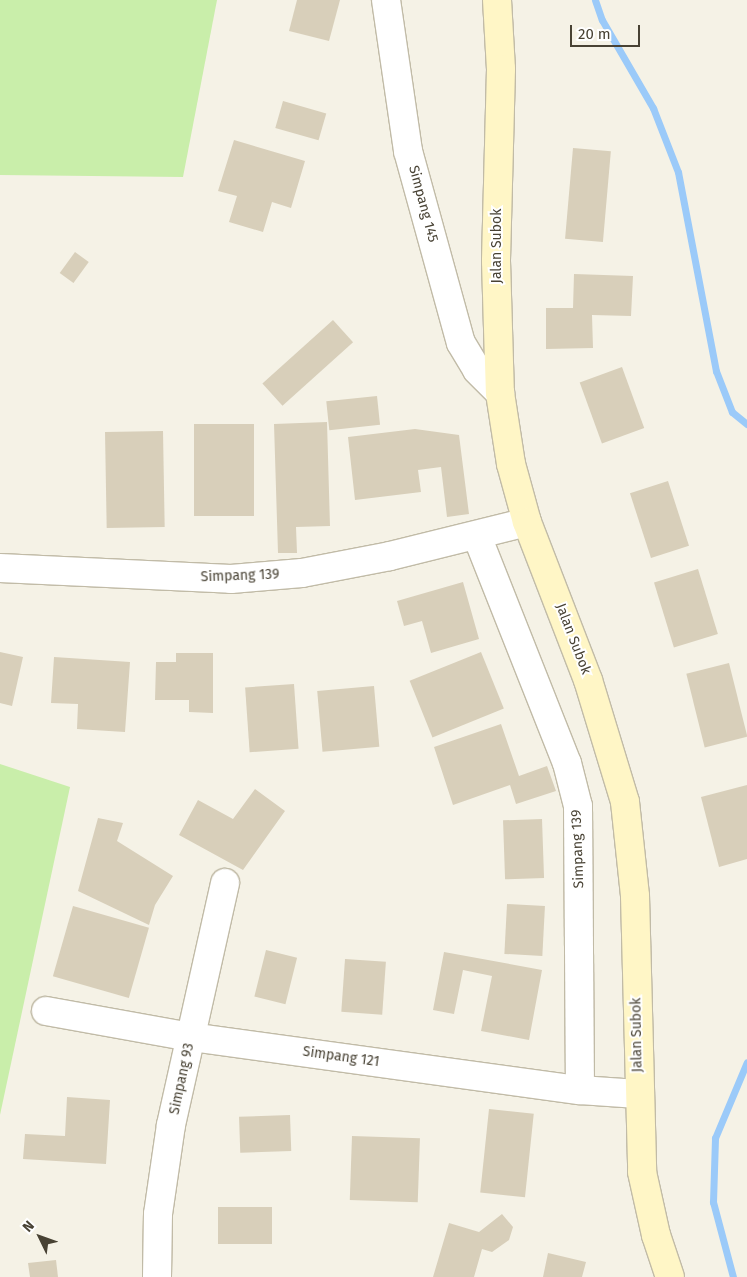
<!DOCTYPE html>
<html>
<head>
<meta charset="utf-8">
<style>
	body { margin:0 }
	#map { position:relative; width:747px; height:1277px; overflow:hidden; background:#f5f2e6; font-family:"Fira Sans",sans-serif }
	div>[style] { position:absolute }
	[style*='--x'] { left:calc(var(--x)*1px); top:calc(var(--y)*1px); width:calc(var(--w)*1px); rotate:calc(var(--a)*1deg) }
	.green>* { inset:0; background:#c9eeaa }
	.stream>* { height:7px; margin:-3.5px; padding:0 3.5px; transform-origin:3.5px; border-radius:3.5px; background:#9bcaf9 }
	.building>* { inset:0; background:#d8cfba; transform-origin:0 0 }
	.roads { filter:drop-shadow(1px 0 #c1bba7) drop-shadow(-1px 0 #c1bba7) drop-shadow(0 1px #c1bba7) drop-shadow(0 -1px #c1bba7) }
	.minor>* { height:28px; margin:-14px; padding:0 14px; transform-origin:14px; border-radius:14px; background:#fff }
	.secondary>* { height:28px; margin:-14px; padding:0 14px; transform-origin:14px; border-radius:14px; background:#fff6c6 }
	span { translate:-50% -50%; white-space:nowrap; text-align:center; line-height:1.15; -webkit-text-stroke:4px #fff; paint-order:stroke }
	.street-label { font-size:14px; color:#484234 }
	.north { position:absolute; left:15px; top:1212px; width:50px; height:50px; -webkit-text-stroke:4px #fff; paint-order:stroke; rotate:312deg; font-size:14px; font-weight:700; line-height:20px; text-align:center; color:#484234 }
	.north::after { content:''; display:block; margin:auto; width:18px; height:22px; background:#484234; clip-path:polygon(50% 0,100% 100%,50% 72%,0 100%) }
	.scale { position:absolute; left:570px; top:25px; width:70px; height:22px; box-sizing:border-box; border:2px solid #484234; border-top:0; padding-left:6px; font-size:15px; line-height:18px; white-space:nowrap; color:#484234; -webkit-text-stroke:4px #fff; paint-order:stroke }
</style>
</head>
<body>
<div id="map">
	<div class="green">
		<div style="clip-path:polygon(0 0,217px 0,183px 177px,0 175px)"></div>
		<div style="clip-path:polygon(0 764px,70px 787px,0 1115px)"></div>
	</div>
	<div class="stream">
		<div style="--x:595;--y:0;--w:21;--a:71"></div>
		<div style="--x:602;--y:20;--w:102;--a:59.9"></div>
		<div style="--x:653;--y:108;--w:69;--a:68.7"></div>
		<div style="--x:678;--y:172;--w:203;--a:79.2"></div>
		<div style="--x:716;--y:371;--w:44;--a:68.7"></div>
		<div style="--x:732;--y:412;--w:19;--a:39"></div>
		<div style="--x:733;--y:1277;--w:78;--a:-104.9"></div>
		<div style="--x:713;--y:1202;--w:64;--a:-88.2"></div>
		<div style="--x:715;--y:1138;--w:82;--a:-67.2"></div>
	</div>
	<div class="building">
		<div style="clip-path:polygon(297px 0,340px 0,329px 41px,289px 31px)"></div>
		<div style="left:283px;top:101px;width:45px;height:28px;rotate:16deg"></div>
		<div style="clip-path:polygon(234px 140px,305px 161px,291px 208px,272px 202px,263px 232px,229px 222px,237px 196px,218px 191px)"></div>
		<div style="left:573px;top:148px;width:38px;height:91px;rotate:5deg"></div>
		<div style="left:75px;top:252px;width:17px;height:26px;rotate:36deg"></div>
		<div style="clip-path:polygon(574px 274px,633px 276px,631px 316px,592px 315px,593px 348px,546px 349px,546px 308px,573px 308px)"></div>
		<div style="left:333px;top:320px;width:30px;height:95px;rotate:48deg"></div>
		<div style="left:622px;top:367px;width:65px;height:45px;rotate:70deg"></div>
		<div style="left:377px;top:396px;width:29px;height:51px;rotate:84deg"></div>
		<div style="clip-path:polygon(327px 422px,330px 526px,296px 527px,297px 553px,278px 553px,274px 424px)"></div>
		<div style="left:194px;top:424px;width:60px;height:92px"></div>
		<div style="clip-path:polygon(415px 429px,459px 435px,469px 514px,447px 517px,441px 467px,418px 470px,421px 492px,355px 500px,348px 437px)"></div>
		<div style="left:163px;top:431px;width:96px;height:58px;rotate:89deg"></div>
		<div style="left:668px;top:481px;width:68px;height:40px;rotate:72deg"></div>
		<div style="left:698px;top:569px;width:68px;height:46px;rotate:73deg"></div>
		<div style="clip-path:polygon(463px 582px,479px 639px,431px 653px,422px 621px,404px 626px,397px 601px)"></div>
		<div style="clip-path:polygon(0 652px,23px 657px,12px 706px,0 703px)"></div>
		<div style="left:481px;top:652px;width:61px;height:77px;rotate:68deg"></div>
		<div style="clip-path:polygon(176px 653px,213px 653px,213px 713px,189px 712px,189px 700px,155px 700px,156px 662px,176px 662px)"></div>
		<div style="clip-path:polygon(54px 657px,130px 662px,125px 732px,77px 729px,78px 704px,51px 703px)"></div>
		<div style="left:729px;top:663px;width:76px;height:44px;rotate:76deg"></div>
		<div style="left:294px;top:684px;width:65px;height:49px;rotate:86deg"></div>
		<div style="left:374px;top:686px;width:61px;height:57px;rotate:85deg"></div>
		<div style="clip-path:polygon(501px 724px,519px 776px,547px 766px,556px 791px,516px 804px,510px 785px,453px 805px,434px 747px)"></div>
		<div style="clip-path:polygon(747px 785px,747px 859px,719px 867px,701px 797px)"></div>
		<div style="clip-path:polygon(255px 789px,285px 811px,243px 870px,179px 835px,198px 800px,233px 819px)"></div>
		<div style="clip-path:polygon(98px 818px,123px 823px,117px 841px,173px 876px,155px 905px,149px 925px,78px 891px)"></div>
		<div style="left:542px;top:819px;width:59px;height:39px;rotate:88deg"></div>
		<div style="left:507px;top:904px;width:38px;height:50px;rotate:3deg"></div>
		<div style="left:73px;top:906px;width:79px;height:73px;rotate:16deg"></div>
		<div style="left:266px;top:950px;width:32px;height:48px;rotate:14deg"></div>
		<div style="clip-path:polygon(444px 952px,542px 970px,529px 1040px,481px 1031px,492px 976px,463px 970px,454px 1014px,433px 1010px)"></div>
		<div style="left:345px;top:959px;width:41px;height:53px;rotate:4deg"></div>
		<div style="clip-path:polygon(67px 1097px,110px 1100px,106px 1164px,23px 1159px,25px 1134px,65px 1136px)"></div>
		<div style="left:489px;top:1109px;width:45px;height:84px;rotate:6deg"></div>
		<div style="left:290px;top:1115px;width:36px;height:51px;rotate:88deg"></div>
		<div style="left:352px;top:1136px;width:68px;height:64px;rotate:2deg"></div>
		<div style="left:272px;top:1207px;width:37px;height:54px;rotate:90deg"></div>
		<div style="clip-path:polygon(502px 1214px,513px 1227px,509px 1240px,492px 1252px,482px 1249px,474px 1277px,433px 1277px,449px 1223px,479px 1232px)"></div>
		<div style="clip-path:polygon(548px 1253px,586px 1262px,582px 1277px,543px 1277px)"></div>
		<div style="clip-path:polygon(56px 1260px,58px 1277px,30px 1277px,28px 1263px)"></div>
	</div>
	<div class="roads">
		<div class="minor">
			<div style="--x:386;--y:0;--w:153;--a:81.7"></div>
			<div style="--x:408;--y:151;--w:199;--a:74.6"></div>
			<div style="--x:461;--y:343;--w:31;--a:59"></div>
			<div style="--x:477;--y:370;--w:33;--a:45"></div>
			<div style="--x:477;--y:536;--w:244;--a:68.4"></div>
			<div style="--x:567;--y:763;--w:44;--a:75.7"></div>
			<div style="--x:578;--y:806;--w:284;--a:89.6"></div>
			<div style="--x:0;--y:568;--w:231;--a:2.7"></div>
			<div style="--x:231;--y:579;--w:71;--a:-4.8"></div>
			<div style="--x:302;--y:573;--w:90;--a:-10.9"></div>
			<div style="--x:390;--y:556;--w:141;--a:-13.9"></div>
			<div style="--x:46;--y:1011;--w:147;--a:10.2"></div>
			<div style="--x:191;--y:1037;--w:393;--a:7.8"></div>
			<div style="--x:580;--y:1090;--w:58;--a:3.9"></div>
			<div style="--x:157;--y:1277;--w:63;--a:-89.1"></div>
			<div style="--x:158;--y:1214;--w:90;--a:-81.7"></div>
			<div style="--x:171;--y:1125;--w:248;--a:-77.4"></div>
		</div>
		<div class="secondary">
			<div style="--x:497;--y:0;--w:69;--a:86.7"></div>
			<div style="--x:501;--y:69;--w:192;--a:91.5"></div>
			<div style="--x:496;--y:261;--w:132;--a:88.3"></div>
			<div style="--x:500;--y:393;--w:72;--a:81.2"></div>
			<div style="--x:511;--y:464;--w:60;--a:74.6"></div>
			<div style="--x:527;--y:522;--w:169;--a:68.9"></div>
			<div style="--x:588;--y:680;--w:127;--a:73.1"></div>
			<div style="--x:625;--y:802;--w:95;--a:83.9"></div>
			<div style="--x:635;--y:896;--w:276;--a:88.5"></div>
			<div style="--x:642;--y:1172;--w:65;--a:77.5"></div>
			<div style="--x:656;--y:1235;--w:44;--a:71.6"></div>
		</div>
	</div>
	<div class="street-label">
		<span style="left:423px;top:204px;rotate:75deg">Simpang 145</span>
		<span style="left:497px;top:246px;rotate:-90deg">Jalan Subok</span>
		<span style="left:240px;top:576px;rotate:-2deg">Simpang 139</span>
		<span style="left:573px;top:639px;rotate:69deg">Jalan Subok</span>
		<span style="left:578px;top:849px;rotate:-92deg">Simpang 139</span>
		<span style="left:637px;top:1035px;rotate:-91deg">Jalan Subok</span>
		<span style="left:341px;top:1057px;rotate:8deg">Simpang 121</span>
		<span style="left:182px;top:1079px;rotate:-78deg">Simpang 93</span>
	</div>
	<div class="north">N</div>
	<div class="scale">20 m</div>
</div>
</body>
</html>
